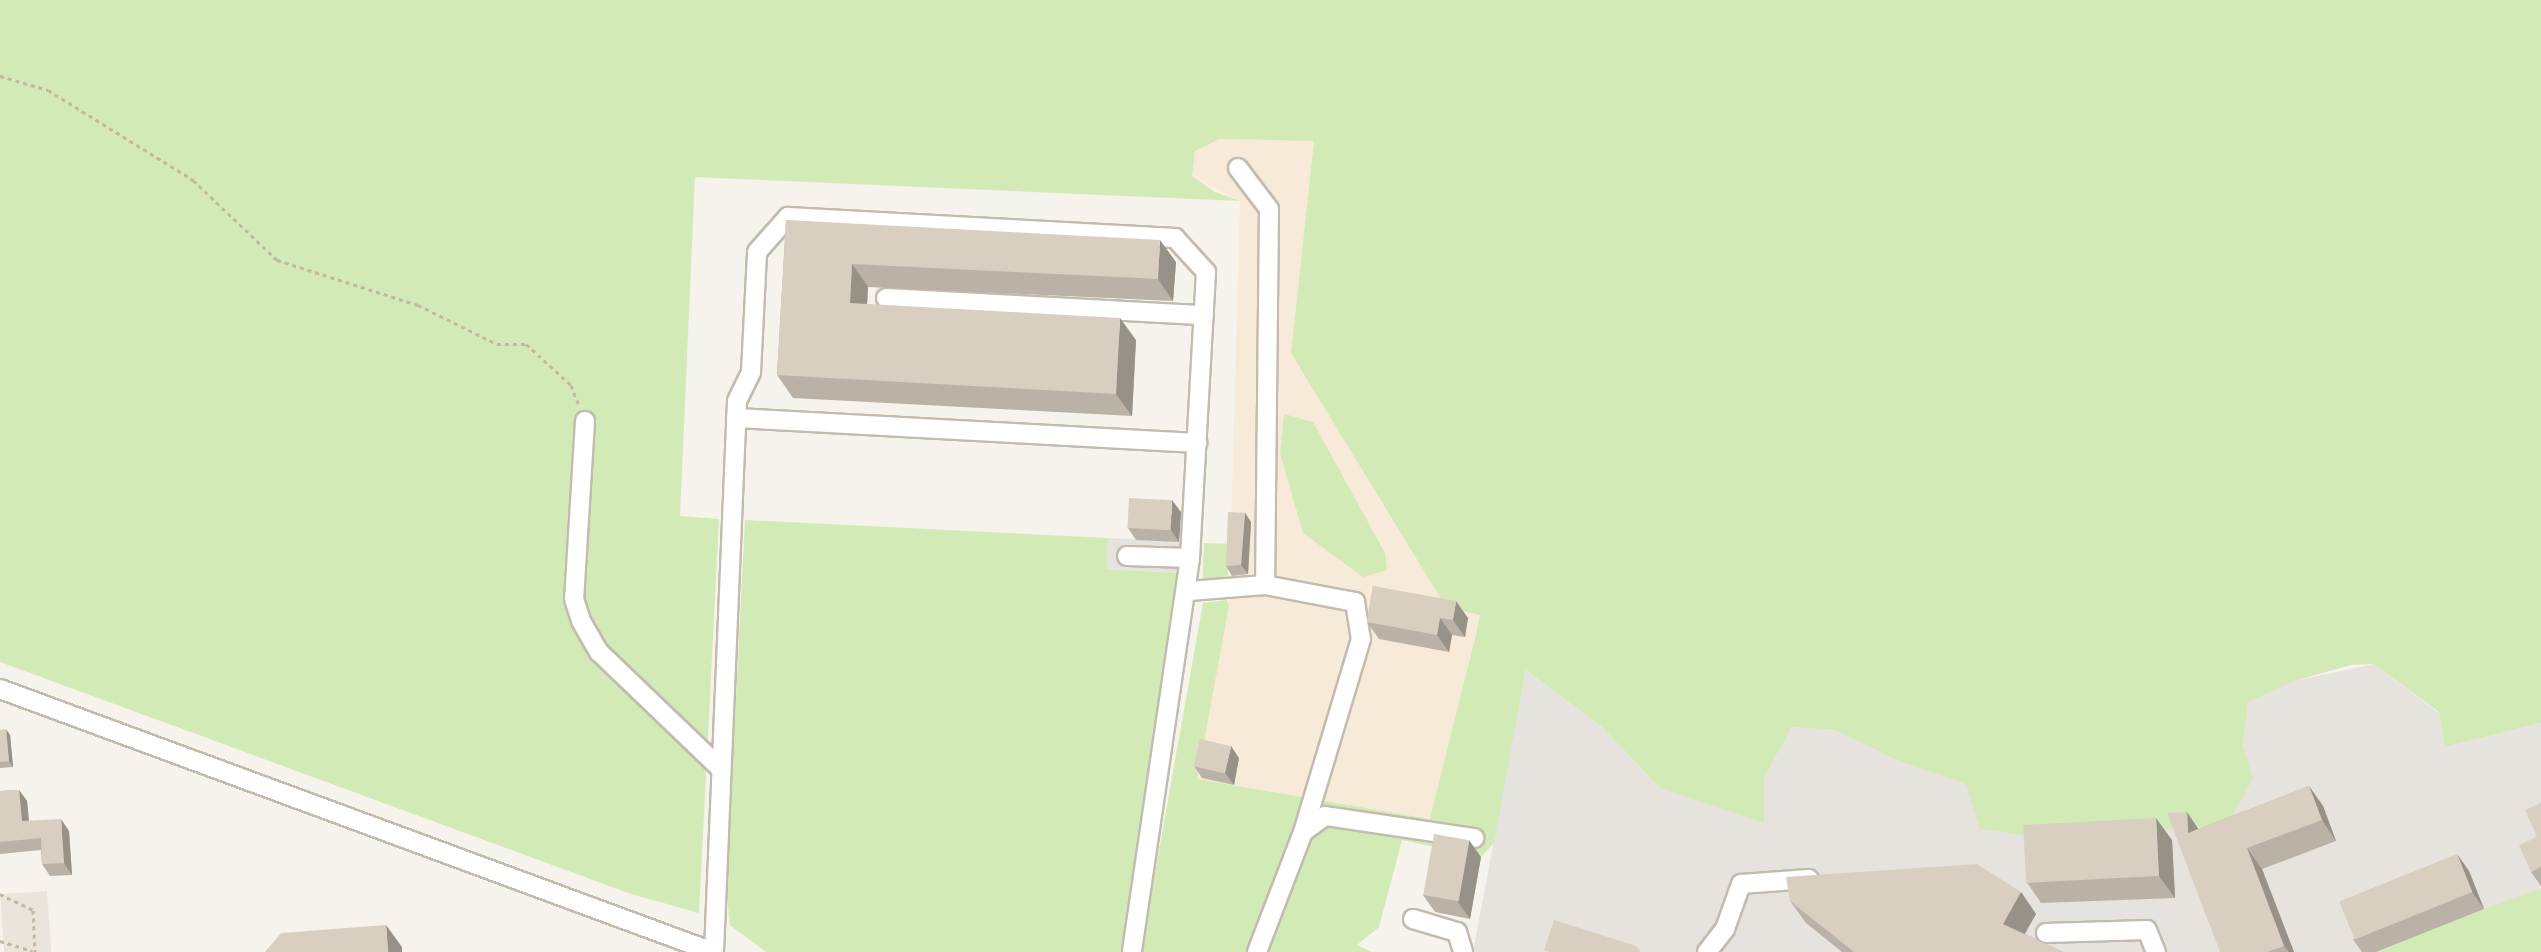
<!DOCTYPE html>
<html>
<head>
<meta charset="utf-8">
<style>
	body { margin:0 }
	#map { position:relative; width:2541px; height:952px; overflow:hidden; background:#f6f3ec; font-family:"Nunito Sans",sans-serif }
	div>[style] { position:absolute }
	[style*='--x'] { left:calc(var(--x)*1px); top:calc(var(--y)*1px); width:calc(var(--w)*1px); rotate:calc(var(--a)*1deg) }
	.residential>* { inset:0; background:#eae5da; transform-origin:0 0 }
	.commercial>* { inset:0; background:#f7ead8 }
	.industrial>* { inset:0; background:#e6e2dd }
	.green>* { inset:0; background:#d2eab5; transform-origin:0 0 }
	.parking>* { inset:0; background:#e5e3e0; transform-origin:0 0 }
	.path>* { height:3px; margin-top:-1.5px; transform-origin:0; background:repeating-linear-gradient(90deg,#c4b79f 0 4px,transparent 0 8px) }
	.roads { filter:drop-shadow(2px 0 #c2bbae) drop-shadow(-2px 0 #c2bbae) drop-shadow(0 2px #c2bbae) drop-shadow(0 -2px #c2bbae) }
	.minor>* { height:18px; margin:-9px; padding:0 9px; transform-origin:9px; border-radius:9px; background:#fff }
	.wall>* { inset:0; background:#bab2a6 }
	.shaded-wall>* { inset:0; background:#979187 }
	.building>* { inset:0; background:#d8cfc1; transform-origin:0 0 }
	span { translate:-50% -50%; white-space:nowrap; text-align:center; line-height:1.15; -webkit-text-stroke:6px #fff; paint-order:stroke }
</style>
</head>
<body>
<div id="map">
	<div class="residential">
		<div style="left:47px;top:891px;width:61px;height:47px;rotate:86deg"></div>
	</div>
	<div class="commercial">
		<div style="clip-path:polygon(1218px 139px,1314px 141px,1291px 353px,1480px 615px,1431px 819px,1196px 779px,1229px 606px,1240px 201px,1192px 176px,1195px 151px)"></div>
	</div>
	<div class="industrial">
		<div style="clip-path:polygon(2374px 664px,2439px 713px,2445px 747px,2541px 723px,2541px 889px,2376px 952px,1473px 952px,1526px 670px,1602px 727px,1660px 788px,1764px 822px,1764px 778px,1792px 727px,1834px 730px,1901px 762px,1967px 784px,2253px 778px,2243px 745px,2248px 701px,2294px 681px)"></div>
	</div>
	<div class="green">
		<div style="clip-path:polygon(0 0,2541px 0,2541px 723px,2445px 747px,2439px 712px,2374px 664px,2351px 665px,2294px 681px,2248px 702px,2243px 745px,2253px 778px,2228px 824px,2044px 838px,1980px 829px,1966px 784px,1901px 762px,1834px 730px,1792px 727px,1764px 778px,1764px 823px,1660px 788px,1602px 727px,1526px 670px,1494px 843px,1481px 857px,1402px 840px,1379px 927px,1357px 945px,1372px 952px,1141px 952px,1203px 603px,1227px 600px,1229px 606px,1197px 779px,1430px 819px,1476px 634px,1480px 615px,1446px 607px,1291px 353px,1314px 141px,1219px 139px,1195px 151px,1192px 176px,1215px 192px,1240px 201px,695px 177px,680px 516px,719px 519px,699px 913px,631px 894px,0 662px)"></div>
		<div style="clip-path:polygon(1284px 414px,1313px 422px,1385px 553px,1387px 570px,1363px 577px,1303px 533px,1280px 453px)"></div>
		<div style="clip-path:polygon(745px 520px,1108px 538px,1107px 569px,1181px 573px,1122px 952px,766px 952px,730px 925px,726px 890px)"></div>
		<div style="left:1204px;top:543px;width:25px;height:35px;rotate:2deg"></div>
		<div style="clip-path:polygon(2541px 889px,2541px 952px,2376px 952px,2484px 909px)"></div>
	</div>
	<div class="parking">
		<div style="left:1108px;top:538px;width:74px;height:31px;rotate:3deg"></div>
	</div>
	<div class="path">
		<div style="--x:0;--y:76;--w:50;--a:16.3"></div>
		<div style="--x:48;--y:90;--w:171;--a:31.8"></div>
		<div style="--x:193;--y:180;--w:116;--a:43.6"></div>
		<div style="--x:277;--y:260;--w:148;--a:17.7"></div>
		<div style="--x:418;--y:305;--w:88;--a:26.3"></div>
		<div style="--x:497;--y:344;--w:29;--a:0"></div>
		<div style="--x:526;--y:344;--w:61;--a:42.3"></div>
		<div style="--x:571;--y:385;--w:22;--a:69"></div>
		<div style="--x:0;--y:894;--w:37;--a:26"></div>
		<div style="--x:33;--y:910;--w:42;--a:87.3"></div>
		<div style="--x:0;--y:941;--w:34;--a:17"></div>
	</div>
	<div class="roads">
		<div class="minor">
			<div style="--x:1238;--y:168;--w:51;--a:52.9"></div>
			<div style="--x:1269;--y:209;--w:376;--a:90.6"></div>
			<div style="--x:886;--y:298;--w:318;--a:3.1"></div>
			<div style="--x:736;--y:418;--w:462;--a:3.1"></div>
			<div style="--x:585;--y:421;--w:178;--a:93.5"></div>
			<div style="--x:574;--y:599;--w:23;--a:72"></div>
			<div style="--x:581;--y:621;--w:36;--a:60"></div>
			<div style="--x:599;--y:652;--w:169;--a:43.8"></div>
			<div style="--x:1127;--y:556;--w:63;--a:1.8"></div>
			<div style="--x:1190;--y:558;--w:398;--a:98.4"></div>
			<div style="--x:1189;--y:591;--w:76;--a:-4.5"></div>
			<div style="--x:1265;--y:585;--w:92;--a:10.7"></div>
			<div style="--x:1355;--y:602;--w:37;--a:81"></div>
			<div style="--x:1361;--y:639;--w:202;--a:106.7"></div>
			<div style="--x:0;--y:689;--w:760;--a:20.25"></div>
			<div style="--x:1413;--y:919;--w:46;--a:16.5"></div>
			<div style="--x:1457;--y:932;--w:21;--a:73"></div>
			<div style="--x:2046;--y:933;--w:101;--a:-1.7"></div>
			<div style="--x:2147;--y:930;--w:24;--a:68"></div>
			<div style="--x:714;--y:952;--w:551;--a:-87.61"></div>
			<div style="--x:737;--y:401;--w:32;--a:-64"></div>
			<div style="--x:751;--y:372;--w:120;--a:-87.1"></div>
			<div style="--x:757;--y:252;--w:47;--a:-48.5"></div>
			<div style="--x:788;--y:217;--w:388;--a:3.1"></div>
			<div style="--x:1175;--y:238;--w:46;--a:47.6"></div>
			<div style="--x:1206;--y:272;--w:286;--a:93.2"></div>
			<div style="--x:1257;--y:952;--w:129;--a:-69"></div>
			<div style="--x:1303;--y:832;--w:27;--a:-36"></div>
			<div style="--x:1325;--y:816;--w:151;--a:8.4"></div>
			<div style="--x:1707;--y:952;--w:29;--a:-52"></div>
			<div style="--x:1725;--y:929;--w:48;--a:-70.4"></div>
			<div style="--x:1741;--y:884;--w:68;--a:-4.2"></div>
		</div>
	</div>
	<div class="wall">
		<div style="clip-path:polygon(786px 220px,1176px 262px,1173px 301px,868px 287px,867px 304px,1136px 340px,1132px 416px,793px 398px,777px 375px)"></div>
		<div style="clip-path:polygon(1181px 512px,1179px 542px,1136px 540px,1128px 528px)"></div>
		<div style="clip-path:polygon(1245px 513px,1251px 522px,1248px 574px,1232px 576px,1226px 566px)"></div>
		<div style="clip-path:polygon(1373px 586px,1468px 618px,1465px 637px,1452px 635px,1449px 652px,1379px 639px,1367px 622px)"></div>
		<div style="clip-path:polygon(0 730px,10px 735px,13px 767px,0 768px)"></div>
		<div style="clip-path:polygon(1239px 758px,1234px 785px,1202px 778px,1194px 766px)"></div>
		<div style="clip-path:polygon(2309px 786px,2323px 806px,2336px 841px,2262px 869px,2294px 952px,2220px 952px,2198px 829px)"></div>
		<div style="clip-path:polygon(19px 790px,27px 801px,29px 821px,69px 831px,72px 875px,50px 876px,42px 864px,41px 850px,0 854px,0 791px)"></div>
		<div style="clip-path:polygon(2541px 803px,2541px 886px,2531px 872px,2537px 837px)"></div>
		<div style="clip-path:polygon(2172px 840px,2175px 898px,2041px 903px,2026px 881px)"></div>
		<div style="clip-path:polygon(1481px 857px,1470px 919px,1435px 912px,1423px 895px)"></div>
		<div style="clip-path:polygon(2469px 871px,2484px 909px,2376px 952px,2362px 952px,2353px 939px)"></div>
		<div style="clip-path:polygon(2021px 892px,2036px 914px,2025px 934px,2063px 952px,1842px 952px,1806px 923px,1790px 901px)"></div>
	</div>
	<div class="shaded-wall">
		<div style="clip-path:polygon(1160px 240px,1176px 262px,1173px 301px,1158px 279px)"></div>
		<div style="clip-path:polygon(852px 264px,868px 287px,866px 325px,850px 303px)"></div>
		<div style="clip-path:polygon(1120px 318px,1136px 340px,1132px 416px,1116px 394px)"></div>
		<div style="clip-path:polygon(1172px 500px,1181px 512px,1179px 542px,1171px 530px)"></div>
		<div style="clip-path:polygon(1245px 513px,1251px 522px,1248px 574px,1241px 565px)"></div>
		<div style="clip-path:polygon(1456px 601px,1468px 618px,1465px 637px,1453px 620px)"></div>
		<div style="clip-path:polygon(1440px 618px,1452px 635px,1449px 652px,1437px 635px)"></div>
		<div style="clip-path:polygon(6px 729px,10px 735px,13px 767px,9px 761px)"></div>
		<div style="clip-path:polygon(1231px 746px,1239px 758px,1234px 785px,1225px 773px)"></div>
		<div style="clip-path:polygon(2309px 786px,2323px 806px,2336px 841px,2322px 820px)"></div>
		<div style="clip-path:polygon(19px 790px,27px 801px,30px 833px,22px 821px)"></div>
		<div style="clip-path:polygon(2187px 812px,2201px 833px,2188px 833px)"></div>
		<div style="clip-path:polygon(2156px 818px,2172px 840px,2175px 898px,2159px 876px)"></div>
		<div style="clip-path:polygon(61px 819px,69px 831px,72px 875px,64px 863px)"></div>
		<div style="clip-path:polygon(1469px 840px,1481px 857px,1470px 919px,1458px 902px)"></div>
		<div style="clip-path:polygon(2247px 848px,2262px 869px,2294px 952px,2289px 952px,2284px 946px)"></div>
		<div style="clip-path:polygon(2457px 854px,2469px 871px,2484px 909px,2472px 892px)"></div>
		<div style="clip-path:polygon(2021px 892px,2036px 914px,2018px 945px,2003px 924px)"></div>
		<div style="clip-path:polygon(386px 925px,402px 947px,402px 952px,388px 952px)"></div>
	</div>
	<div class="building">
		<div style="clip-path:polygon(786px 220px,1160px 240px,1158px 279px,852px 264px,850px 303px,1120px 318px,1116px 394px,777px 375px)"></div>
		<div style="left:1129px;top:498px;width:43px;height:30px;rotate:3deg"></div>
		<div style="clip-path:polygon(1228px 512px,1245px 513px,1241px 565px,1226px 566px)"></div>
		<div style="clip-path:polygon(1373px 586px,1456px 601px,1453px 620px,1440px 618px,1437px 635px,1367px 622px)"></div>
		<div style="clip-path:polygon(6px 729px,9px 761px,0 762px,0 730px)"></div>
		<div style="left:1200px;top:739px;width:32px;height:28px;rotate:13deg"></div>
		<div style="clip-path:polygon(2309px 786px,2322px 820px,2247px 848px,2284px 946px,2267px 952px,2220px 952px,2167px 813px,2187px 812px,2188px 833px)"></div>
		<div style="clip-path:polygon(19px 790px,22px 821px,61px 819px,64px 863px,42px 864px,41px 838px,0 842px,0 791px)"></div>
		<div style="clip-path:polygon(2541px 803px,2541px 867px,2531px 872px,2519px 845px,2537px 837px,2525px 810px)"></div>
		<div style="left:2156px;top:818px;width:58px;height:133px;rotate:87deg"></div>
		<div style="left:1434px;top:834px;width:36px;height:62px;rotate:10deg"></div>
		<div style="left:2457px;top:854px;width:41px;height:127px;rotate:68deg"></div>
		<div style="clip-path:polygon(1977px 864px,2021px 892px,2003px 924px,2063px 952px,1854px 952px,1790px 901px,1786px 877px)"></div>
		<div style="clip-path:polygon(1554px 920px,1636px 946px,1641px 952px,1549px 952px,1544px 950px)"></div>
		<div style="clip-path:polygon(386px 925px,388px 952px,265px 952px,281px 933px)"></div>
	</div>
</div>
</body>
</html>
